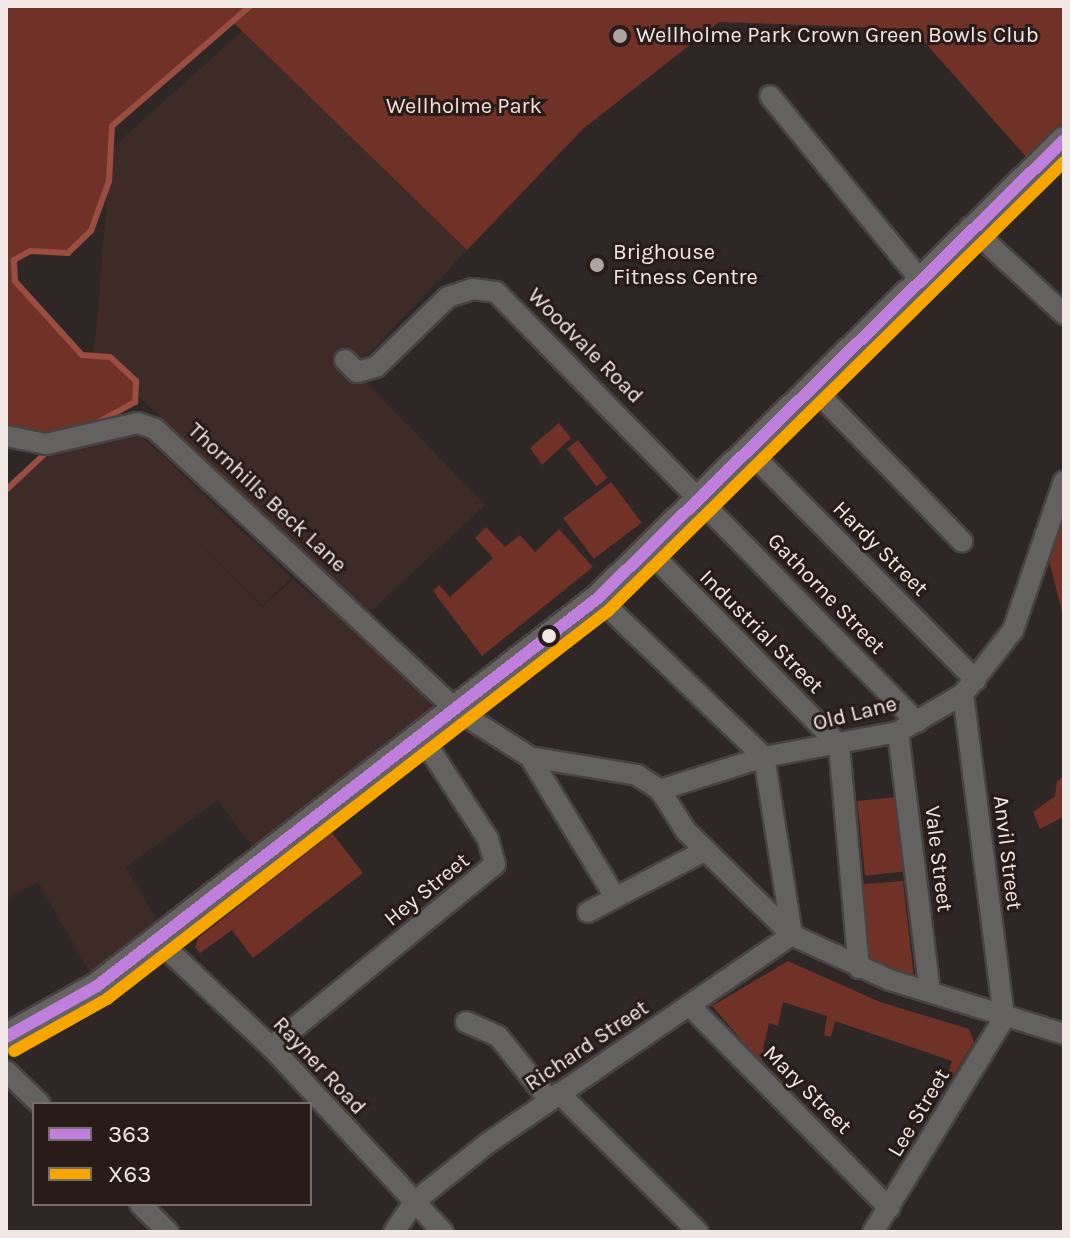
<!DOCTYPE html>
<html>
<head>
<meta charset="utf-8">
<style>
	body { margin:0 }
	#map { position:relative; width:1070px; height:1238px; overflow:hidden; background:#2e2726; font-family:Karla,sans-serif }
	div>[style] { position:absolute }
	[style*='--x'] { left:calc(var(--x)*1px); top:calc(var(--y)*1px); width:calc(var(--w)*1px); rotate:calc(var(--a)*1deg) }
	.built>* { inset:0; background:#3e2b28 }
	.green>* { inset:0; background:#703127; transform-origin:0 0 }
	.stream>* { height:6px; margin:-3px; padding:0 3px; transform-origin:3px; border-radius:3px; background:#9a4d41 }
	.roads { filter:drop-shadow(2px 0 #484342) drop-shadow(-2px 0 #484342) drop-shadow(0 2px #484342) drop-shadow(0 -2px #484342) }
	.minor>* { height:20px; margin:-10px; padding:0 10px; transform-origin:10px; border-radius:10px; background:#646261 }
	.major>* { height:26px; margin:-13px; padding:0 13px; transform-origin:13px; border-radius:13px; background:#676262 }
	.bus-1>* { height:12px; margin:-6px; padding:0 6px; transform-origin:6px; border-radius:6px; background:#c07fdc }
	.bus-2>* { height:12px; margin:-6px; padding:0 6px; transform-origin:6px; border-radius:6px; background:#f7a600 }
	.dots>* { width:22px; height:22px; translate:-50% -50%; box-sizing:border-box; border:4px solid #281b18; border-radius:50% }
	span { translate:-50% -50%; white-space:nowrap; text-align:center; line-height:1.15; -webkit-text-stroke:6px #281b18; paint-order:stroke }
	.poi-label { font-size:22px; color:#f1e7e5 }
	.left { translate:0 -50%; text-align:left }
	.park-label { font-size:22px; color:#f6ddd8 }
	.street-label { font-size:22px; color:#f1e7e5 }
	.frame { position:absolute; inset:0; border:8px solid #f1e7e5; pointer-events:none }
	.legend { position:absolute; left:32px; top:1102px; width:280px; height:104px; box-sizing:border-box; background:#281b18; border:2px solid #786d6a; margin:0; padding:10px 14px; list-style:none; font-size:24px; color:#f1e7e5 }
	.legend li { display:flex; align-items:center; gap:16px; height:40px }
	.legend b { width:40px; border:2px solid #786d6a }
</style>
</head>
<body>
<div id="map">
	<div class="built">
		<div style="clip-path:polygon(242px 31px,467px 250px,366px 357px,346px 361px,485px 505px,368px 614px,94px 354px,111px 149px)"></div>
		<div style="clip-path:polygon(135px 430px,292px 578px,262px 605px,187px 532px,262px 607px,293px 580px,380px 649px,442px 716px,258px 855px,218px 800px,126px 867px,158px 922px,90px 973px,38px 882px,6px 899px,6px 493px,30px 468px,60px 448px)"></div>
	</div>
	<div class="green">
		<div style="clip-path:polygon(6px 6px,1064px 6px,1064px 140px,1035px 167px,913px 29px,719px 22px,583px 129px,467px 250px,232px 21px,112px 126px,109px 181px,91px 231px,68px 253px,30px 251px,14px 260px,15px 281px,82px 355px,110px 357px,136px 381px,135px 402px,72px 436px,6px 432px)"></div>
		<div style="clip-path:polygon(559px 423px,571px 438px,542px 465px,530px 448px)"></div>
		<div style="left:578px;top:440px;width:48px;height:14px;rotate:52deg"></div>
		<div style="left:611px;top:482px;width:51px;height:60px;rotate:53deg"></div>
		<div style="clip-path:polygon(1064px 509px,1064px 619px,1047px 553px)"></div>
		<div style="clip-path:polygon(486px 527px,505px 547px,520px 535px,535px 552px,559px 529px,593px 567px,482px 656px,433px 591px,439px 585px,450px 597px,493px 558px,475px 538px)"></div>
		<div style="clip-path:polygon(1064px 776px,1064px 868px,1063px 817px,1040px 829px,1033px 812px,1055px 796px,1057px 781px)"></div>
		<div style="left:896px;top:797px;width:75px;height:39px;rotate:84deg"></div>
		<div style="clip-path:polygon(332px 833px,363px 873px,253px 958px,232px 930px,200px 953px,195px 947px,198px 938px)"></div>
		<div style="clip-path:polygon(903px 881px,914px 979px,870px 964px,863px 884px)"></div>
		<div style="clip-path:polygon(788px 961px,880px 1002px,969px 1029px,974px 1042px,953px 1076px,948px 1073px,952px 1061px,835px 1021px,831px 1037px,824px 1035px,827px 1016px,783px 1002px,778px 1026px,769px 1023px,763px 1049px,770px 1052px,768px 1057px,760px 1061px,712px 1006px)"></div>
	</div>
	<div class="stream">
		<div style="--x:95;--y:424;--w:46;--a:-28.8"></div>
		<div style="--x:135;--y:402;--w:21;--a:-87"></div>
		<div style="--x:136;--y:381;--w:35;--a:-137"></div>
		<div style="--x:110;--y:357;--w:28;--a:-176"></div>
		<div style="--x:82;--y:355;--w:100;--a:-132.2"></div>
		<div style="--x:15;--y:281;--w:21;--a:-93"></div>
		<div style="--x:14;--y:260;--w:18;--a:-29"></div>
		<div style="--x:30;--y:251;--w:38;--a:3"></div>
		<div style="--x:68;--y:253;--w:32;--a:-44"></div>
		<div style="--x:91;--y:231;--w:53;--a:-70.2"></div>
		<div style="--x:109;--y:181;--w:55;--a:-86.9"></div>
		<div style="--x:112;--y:126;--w:183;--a:-41"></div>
		<div style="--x:6;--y:490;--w:60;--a:-43"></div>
	</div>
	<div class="roads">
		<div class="minor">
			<div style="--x:770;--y:96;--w:237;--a:50.7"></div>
			<div style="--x:970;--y:227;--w:128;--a:42.8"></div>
			<div style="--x:345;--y:360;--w:17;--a:45"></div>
			<div style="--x:357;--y:372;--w:20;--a:-15"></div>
			<div style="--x:376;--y:367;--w:100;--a:-44.2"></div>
			<div style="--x:448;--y:297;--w:25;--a:-18"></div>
			<div style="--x:472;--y:289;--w:24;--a:7"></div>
			<div style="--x:496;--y:292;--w:602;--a:45.61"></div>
			<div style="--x:813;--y:388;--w:214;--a:45.8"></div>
			<div style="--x:6;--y:436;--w:41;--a:11.3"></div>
			<div style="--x:46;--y:444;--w:94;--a:-12.9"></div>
			<div style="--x:138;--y:423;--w:18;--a:19"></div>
			<div style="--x:155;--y:429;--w:412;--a:43"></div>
			<div style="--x:456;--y:710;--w:88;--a:32.4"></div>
			<div style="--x:530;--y:757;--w:109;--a:9.5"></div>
			<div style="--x:637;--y:775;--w:27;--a:33"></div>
			<div style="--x:660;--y:790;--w:49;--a:57.6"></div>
			<div style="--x:686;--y:831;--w:148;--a:44.5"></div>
			<div style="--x:792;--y:935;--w:108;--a:24.7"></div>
			<div style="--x:890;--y:980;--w:182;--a:17.2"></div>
			<div style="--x:750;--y:452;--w:321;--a:45.3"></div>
			<div style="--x:650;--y:552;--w:270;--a:45.6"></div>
			<div style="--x:839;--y:745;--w:224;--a:84.9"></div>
			<div style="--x:898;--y:732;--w:261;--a:83"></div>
			<div style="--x:530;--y:757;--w:164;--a:58.7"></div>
			<div style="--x:660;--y:790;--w:109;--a:-17.6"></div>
			<div style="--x:764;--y:757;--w:136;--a:-10.6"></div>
			<div style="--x:898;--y:732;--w:75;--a:-30.3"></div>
			<div style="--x:963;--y:694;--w:81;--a:-52"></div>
			<div style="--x:1013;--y:630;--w:157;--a:-71.1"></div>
			<div style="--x:588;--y:912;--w:133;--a:-27.7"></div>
			<div style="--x:155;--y:938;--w:159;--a:43.2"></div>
			<div style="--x:271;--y:1047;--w:253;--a:47.1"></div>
			<div style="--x:690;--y:1006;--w:284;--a:45.4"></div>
			<div style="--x:466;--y:1022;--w:35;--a:24"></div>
			<div style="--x:498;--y:1036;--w:82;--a:51.4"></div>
			<div style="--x:271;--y:1047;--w:289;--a:-39.2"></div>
			<div style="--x:495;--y:864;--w:26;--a:-106"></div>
			<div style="--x:488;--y:839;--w:123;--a:-123"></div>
			<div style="--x:6;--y:1071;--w:47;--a:44.1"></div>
			<div style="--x:559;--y:1093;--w:197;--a:45"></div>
			<div style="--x:140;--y:1204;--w:40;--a:45"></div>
			<div style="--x:394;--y:1232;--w:36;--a:-56"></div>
			<div style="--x:414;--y:1202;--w:95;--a:-38.6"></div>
			<div style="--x:488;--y:1143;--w:368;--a:-34.4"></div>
			<div style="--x:792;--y:935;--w:180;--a:-98.9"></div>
			<div style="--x:764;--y:757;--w:230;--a:-136.2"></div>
			<div style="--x:873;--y:1232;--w:251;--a:-58.5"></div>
			<div style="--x:1004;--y:1018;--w:327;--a:-97.2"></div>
		</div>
		<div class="major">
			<div style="--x:6;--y:1037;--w:104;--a:-29.3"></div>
			<div style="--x:97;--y:986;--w:634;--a:-37.76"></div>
			<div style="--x:598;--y:598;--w:653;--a:-44.5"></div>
		</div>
	</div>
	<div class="bus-1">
		<div style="--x:6;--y:1037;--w:104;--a:-29.3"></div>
		<div style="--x:97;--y:986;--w:634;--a:-37.76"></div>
		<div style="--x:598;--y:598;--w:653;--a:-44.5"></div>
	</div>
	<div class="bus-2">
		<div style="--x:14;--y:1051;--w:107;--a:-29.2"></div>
		<div style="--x:107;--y:999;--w:634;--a:-37.76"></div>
		<div style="--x:608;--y:611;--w:640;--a:-44.56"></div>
	</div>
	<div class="dots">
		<div style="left:620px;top:36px;background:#ada4a2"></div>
		<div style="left:597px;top:265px;background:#ada4a2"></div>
		<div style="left:549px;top:636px;background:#f1e7e5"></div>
	</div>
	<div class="poi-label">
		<span class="left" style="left:636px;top:36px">Wellholme Park Crown Green Bowls Club</span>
		<span class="left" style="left:613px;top:265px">Brighouse<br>Fitness Centre</span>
	</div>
	<div class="park-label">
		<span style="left:464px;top:107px">Wellholme Park</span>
	</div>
	<div class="street-label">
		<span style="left:585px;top:346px;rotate:45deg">Woodvale Road</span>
		<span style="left:267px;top:498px;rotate:43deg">Thornhills Beck Lane</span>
		<span style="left:880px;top:549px;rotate:45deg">Hardy Street</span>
		<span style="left:826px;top:594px;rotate:46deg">Gathorne Street</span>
		<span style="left:761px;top:632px;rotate:45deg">Industrial Street</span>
		<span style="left:855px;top:714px;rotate:-14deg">Old Lane</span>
		<span style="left:1007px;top:853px;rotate:83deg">Anvil Street</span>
		<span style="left:938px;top:859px;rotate:83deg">Vale Street</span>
		<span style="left:427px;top:890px;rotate:-39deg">Hey Street</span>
		<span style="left:587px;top:1046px;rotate:-34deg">Richard Street</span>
		<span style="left:319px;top:1066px;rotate:47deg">Rayner Road</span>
		<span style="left:807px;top:1090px;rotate:45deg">Mary Street</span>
		<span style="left:919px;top:1113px;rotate:-59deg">Lee Street</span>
	</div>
	<div class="frame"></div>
	<ul class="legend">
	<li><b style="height:10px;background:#c07fdc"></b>363</li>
	<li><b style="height:10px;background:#f7a600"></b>X63</li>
	</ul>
</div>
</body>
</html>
